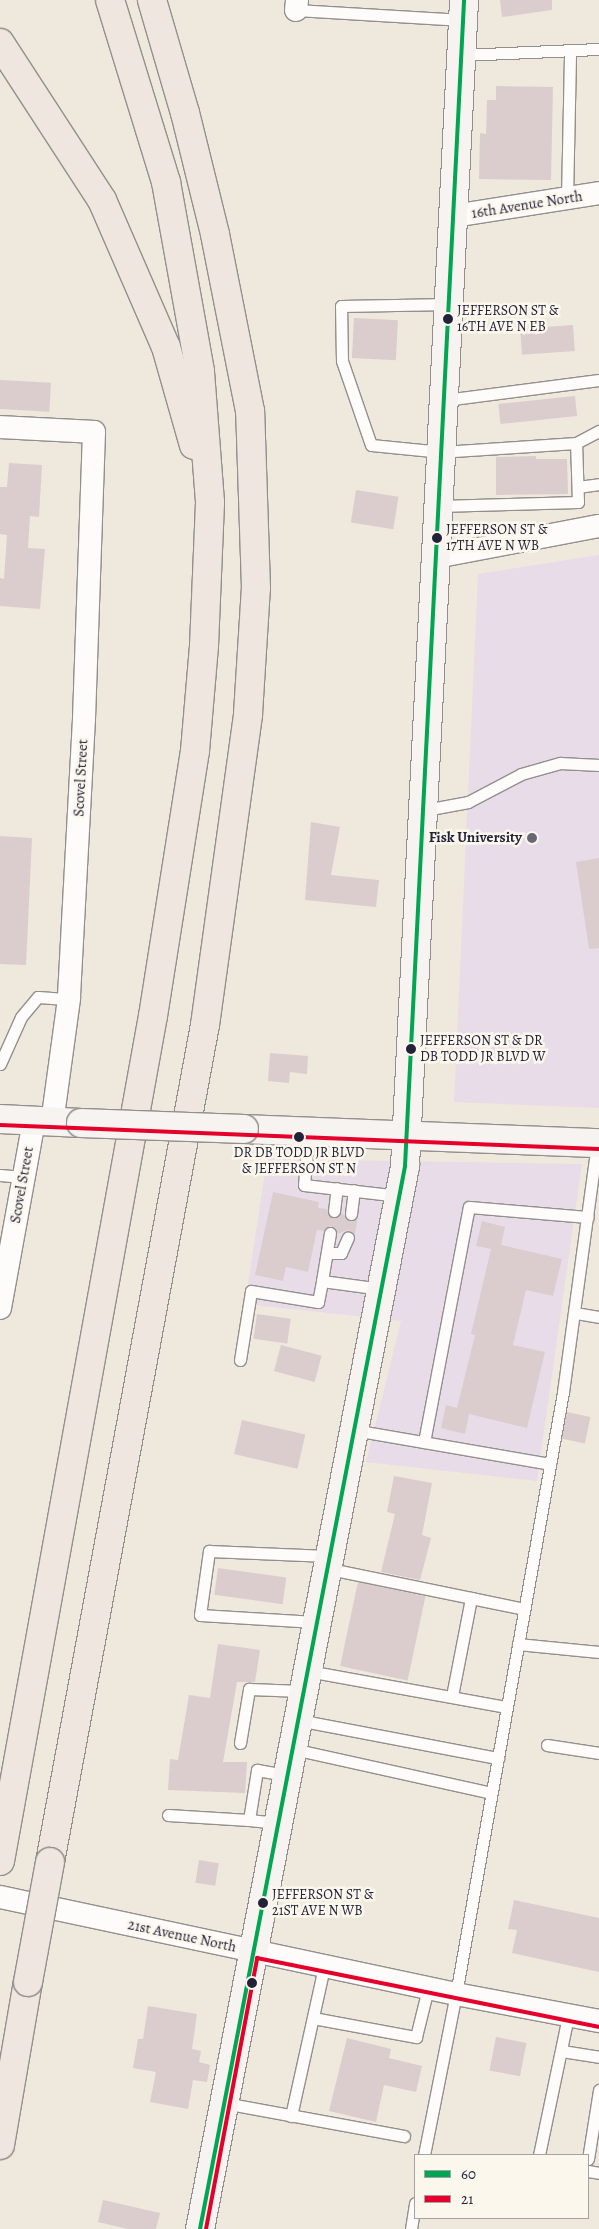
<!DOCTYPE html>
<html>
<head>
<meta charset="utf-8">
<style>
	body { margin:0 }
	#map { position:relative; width:599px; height:2229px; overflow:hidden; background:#efe8dd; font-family:Alegreya,serif }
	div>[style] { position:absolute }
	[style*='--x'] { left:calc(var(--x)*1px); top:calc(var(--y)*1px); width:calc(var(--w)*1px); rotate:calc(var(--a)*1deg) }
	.built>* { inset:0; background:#e9dce9 }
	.building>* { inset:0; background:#dbcdce; transform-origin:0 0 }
	.roads { filter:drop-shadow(1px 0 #938f8d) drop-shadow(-1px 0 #938f8d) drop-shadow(0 1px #938f8d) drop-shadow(0 -1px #938f8d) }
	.service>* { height:11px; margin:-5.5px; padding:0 5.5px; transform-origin:5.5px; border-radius:5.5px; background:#fdfcfa }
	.minor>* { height:22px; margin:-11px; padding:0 11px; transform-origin:11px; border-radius:11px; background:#fdfcfa }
	.secondary>* { height:28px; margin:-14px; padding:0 14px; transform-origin:14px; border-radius:14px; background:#f7f3f0 }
	.motorway>* { height:28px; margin:-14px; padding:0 14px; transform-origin:14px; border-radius:14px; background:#efe6df }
	.bridges { filter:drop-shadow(1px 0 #938f8d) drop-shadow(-1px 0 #938f8d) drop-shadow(0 1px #938f8d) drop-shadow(0 -1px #938f8d) }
	.secondary-bridge>* { height:28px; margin:-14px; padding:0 14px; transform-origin:14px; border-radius:14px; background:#f7f3f0 }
	.motorway-bridge>* { height:28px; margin:-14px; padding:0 14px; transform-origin:14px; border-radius:14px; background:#efe6df }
	.bus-1>* { height:4px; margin:-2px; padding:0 2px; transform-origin:2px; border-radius:2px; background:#00a651 }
	.bus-2>* { height:4px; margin:-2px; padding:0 2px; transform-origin:2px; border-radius:2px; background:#e4002b }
	.dots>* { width:14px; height:14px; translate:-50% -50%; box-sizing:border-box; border:2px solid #fbf7ec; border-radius:50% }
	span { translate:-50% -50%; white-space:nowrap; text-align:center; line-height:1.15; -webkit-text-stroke:5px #fbf7ec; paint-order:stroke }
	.bus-label { font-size:14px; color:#22223b }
	.left { translate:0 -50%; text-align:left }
	.street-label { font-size:15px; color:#22223b }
	.poi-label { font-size:15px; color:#22223b; font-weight:700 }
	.right { translate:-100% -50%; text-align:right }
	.legend { position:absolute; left:414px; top:2154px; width:175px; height:65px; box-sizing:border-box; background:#fbf7ec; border:1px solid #a4a2a5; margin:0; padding:6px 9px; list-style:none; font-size:15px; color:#22223b }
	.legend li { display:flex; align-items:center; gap:10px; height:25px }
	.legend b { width:25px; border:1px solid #a4a2a5 }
</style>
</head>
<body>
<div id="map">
	<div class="built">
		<div style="clip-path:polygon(599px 555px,599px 1108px,454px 1102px,478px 574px)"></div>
		<div style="clip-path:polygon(267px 1159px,582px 1164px,537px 1481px,366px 1462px,401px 1321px,245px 1304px)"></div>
	</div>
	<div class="building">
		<div style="clip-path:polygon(500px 0,552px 0,552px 10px,502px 17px)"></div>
		<div style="clip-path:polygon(496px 86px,553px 87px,551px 180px,479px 179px,480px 133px,486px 134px,487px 100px,496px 100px)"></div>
		<div style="left:354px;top:318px;width:44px;height:40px;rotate:3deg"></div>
		<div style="left:573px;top:325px;width:26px;height:53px;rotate:86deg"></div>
		<div style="left:0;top:380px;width:51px;height:29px;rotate:3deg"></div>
		<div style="left:575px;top:396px;width:20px;height:77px;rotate:84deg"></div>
		<div style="clip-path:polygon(536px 456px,536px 459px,567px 459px,568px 494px,496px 495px,496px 457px)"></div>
		<div style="clip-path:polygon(9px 463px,42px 465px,39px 517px,30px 516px,28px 548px,45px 549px,40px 609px,0 606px,0 578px,4px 579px,7px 535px,0 534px,0 487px,7px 487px)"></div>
		<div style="left:356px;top:490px;width:43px;height:33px;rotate:9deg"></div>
		<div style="clip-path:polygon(311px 822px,340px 827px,331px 875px,379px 880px,376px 907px,305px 900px)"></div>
		<div style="clip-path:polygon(0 836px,32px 838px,26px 965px,0 964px)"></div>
		<div style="clip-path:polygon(599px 858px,599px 948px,589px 949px,576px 862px)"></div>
		<div style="clip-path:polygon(270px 1053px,308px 1056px,307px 1074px,290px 1072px,289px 1083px,268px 1081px)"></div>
		<div style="clip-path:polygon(273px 1192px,319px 1202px,318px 1208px,327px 1209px,333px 1218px,341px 1212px,350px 1221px,358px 1216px,355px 1234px,348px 1230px,337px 1234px,331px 1226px,323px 1231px,317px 1230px,308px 1272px,286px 1267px,283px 1281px,255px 1275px)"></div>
		<div style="clip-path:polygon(482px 1221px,505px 1227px,501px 1245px,562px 1259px,553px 1296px,526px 1290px,513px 1345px,545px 1352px,527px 1428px,469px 1414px,465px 1434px,441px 1428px,446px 1405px,457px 1408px,475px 1335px,471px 1334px,491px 1249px,476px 1246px)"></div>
		<div style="left:257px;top:1314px;width:34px;height:25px;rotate:8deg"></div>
		<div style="left:281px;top:1345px;width:42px;height:27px;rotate:15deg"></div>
		<div style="left:567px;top:1412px;width:24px;height:27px;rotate:12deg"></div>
		<div style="left:242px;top:1420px;width:65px;height:35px;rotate:13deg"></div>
		<div style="clip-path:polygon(394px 1476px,432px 1483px,422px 1535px,431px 1538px,420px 1580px,381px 1572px,395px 1514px,387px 1512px)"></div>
		<div style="left:218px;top:1568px;width:69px;height:27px;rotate:8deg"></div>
		<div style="left:358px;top:1582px;width:69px;height:86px;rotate:12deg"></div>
		<div style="clip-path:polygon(218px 1644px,260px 1650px,255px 1682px,237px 1682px,223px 1762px,247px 1762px,245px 1793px,168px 1790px,170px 1759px,178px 1760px,189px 1695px,210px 1698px)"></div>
		<div style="left:199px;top:1860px;width:20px;height:23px;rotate:9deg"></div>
		<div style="clip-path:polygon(514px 1900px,599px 1918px,599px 1972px,512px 1953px,517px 1930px,508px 1929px)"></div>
		<div style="clip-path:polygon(148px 2006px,197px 2014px,192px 2049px,201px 2051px,199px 2062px,210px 2065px,207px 2082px,193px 2080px,188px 2109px,150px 2102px,156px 2072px,133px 2068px,138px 2039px,143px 2039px)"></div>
		<div style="left:496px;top:2037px;width:31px;height:34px;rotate:11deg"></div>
		<div style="clip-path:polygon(347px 2038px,391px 2049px,389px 2058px,422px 2066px,416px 2092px,384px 2085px,376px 2122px,329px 2111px)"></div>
		<div style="clip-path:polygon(103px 2200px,160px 2213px,156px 2229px,128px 2229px,98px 2222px)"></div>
	</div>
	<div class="roads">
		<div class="service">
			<div style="--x:296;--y:10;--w:167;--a:3.4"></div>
			<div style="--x:461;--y:55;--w:138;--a:-2.5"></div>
			<div style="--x:567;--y:199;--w:149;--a:-88.8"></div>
			<div style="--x:445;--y:400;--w:155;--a:-7.4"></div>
			<div style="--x:576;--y:443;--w:26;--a:-28"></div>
			<div style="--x:578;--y:487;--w:21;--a:-8"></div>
			<div style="--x:439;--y:506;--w:139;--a:-1.6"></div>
			<div style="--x:578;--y:502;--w:59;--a:-91.9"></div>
			<div style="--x:576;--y:443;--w:134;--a:176.2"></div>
			<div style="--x:442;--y:452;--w:71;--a:-174.4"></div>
			<div style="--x:371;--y:445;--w:89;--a:-109"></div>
			<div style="--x:342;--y:361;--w:55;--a:-91"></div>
			<div style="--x:341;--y:306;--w:109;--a:-1.1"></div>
			<div style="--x:425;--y:810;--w:44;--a:-10.5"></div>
			<div style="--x:468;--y:802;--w:60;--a:-27.8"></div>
			<div style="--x:521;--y:774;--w:41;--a:-15.8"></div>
			<div style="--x:560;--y:763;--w:39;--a:3"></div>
			<div style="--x:0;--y:1064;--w:51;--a:-65.9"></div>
			<div style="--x:21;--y:1017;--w:26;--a:-50"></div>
			<div style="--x:38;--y:997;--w:31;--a:4"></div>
			<div style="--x:309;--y:1131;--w:54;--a:95.3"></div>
			<div style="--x:304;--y:1185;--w:96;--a:6.6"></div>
			<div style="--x:0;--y:1175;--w:23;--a:5"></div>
			<div style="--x:334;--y:1211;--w:23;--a:-83"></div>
			<div style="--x:351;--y:1214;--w:24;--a:-83"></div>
			<div style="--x:330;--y:1233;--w:49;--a:99.5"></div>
			<div style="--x:322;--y:1281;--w:60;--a:7.7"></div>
			<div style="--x:327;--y:1253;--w:14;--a:0"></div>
			<div style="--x:341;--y:1253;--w:17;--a:-66"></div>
			<div style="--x:576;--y:1313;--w:23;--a:10"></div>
			<div style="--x:240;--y:1360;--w:70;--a:-80.9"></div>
			<div style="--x:251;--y:1291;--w:68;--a:9.3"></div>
			<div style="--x:318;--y:1302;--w:21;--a:-79"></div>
			<div style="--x:354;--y:1430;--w:199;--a:9.8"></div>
			<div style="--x:424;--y:1442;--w:239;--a:-79.2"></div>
			<div style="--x:469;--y:1207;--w:119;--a:4.8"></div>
			<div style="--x:325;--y:1568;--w:149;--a:11.6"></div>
			<div style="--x:315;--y:1622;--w:115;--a:-176.5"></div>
			<div style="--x:200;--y:1615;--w:65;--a:-82"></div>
			<div style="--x:209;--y:1551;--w:119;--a:2.4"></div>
			<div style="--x:518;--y:1644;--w:81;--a:5.6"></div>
			<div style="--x:308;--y:1671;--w:202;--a:10.3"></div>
			<div style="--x:452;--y:1696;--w:100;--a:-79"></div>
			<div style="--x:471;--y:1598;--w:54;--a:11.7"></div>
			<div style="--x:298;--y:1720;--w:204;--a:10.8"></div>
			<div style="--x:240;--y:1743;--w:55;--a:-80.5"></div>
			<div style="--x:249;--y:1689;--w:53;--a:2.2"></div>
			<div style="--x:547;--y:1745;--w:53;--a:8.7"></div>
			<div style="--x:293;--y:1749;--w:203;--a:12.5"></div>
			<div style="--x:168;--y:1815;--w:81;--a:3.5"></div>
			<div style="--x:249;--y:1820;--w:51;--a:-80.9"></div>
			<div style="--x:257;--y:1770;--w:29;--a:10"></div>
			<div style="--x:249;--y:1820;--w:28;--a:6"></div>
			<div style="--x:313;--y:2018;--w:105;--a:10.5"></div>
			<div style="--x:416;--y:2037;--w:50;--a:-76.2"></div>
			<div style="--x:562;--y:2051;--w:37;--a:9"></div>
			<div style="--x:224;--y:2103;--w:183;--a:10.4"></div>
			<div style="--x:291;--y:2116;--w:153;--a:-77.5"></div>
			<div style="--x:424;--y:2155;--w:164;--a:-78.8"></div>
			<div style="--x:456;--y:1994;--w:611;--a:-79.92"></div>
			<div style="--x:563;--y:1392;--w:251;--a:-82.2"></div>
			<div style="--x:539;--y:2155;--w:142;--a:-78.2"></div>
			<div style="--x:588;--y:2159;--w:70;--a:-80.9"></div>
			<div style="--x:588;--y:2171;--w:11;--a:10"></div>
			<div style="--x:411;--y:2229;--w:26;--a:-81"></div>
		</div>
		<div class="minor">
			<div style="--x:296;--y:10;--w:10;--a:-84"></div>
			<div style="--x:454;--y:216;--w:147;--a:-9"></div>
			<div style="--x:0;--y:427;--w:94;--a:3"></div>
			<div style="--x:94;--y:432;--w:287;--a:92"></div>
			<div style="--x:84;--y:719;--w:280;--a:93.1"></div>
			<div style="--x:69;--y:999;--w:125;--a:97.8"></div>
			<div style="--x:436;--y:557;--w:166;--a:-10.8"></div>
			<div style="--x:0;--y:1308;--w:191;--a:-79.7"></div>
			<div style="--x:0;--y:1897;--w:466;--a:12"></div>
			<div style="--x:456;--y:1994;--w:146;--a:10.7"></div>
		</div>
		<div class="secondary">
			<div style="--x:0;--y:1119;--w:81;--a:2.8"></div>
			<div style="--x:244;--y:1129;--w:355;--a:2.3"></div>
			<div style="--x:200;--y:2229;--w:1083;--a:-79.08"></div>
			<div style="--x:405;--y:1166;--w:1167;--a:-87.1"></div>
		</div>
		<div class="motorway">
			<div style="--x:0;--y:43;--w:187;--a:57"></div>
			<div style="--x:102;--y:200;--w:160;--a:66.5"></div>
			<div style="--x:166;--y:347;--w:102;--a:74.1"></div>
			<div style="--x:0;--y:1861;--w:859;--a:-79.74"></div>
			<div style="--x:153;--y:1016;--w:268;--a:-81"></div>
			<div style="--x:195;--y:751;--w:105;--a:-85.1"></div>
			<div style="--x:204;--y:646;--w:144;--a:-87.6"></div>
			<div style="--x:210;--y:502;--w:131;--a:-94.4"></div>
			<div style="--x:200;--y:371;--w:192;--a:-100.2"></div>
			<div style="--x:166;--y:182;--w:190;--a:-107.1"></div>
			<div style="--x:50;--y:1862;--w:851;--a:-79.51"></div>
			<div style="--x:205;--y:1025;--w:314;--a:-82.1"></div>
			<div style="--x:248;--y:714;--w:126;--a:-86.4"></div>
			<div style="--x:256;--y:588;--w:177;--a:-91.9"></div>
			<div style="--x:250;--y:411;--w:180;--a:-101.2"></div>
			<div style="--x:215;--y:234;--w:125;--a:-103.9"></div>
			<div style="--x:185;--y:113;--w:118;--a:-106.3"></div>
			<div style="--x:0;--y:2145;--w:165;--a:-80.3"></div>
		</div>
	</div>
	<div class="bridges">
		<div class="secondary-bridge">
			<div style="--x:81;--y:1123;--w:163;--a:2.1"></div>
		</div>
		<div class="motorway-bridge">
			<div style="--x:28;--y:1982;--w:122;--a:-79.6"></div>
		</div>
	</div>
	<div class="bus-1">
		<div style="--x:200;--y:2229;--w:1083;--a:-79.08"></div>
		<div style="--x:405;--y:1166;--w:1167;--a:-87.1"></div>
	</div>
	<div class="bus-2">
		<div style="--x:0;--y:1125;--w:599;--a:2.29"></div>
		<div style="--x:206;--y:2229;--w:276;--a:-79.3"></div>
		<div style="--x:257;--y:1958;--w:348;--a:11.4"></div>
	</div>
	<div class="dots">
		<div style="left:448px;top:319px;background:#22223b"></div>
		<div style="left:437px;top:538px;background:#22223b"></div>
		<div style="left:532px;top:838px;background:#6a6774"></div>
		<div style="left:411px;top:1049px;background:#22223b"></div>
		<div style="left:299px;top:1137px;background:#22223b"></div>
		<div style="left:263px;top:1903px;background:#22223b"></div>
		<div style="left:252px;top:1983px;background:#22223b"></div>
	</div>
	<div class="bus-label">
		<span class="left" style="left:457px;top:319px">JEFFERSON ST &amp;<br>16TH AVE N EB</span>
		<span class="left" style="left:446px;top:538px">JEFFERSON ST &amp;<br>17TH AVE N WB</span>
		<span class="left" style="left:420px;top:1049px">JEFFERSON ST &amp; DR<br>DB TODD JR BLVD W</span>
		<span style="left:299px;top:1161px">DR DB TODD JR BLVD<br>&amp; JEFFERSON ST N</span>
		<span class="left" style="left:272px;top:1903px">JEFFERSON ST &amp;<br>21ST AVE N WB</span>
	</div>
	<div class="street-label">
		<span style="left:527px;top:205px;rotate:-9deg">16th Avenue North</span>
		<span style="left:81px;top:778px;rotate:-87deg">Scovel Street</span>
		<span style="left:22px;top:1185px;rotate:-80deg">Scovel Street</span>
		<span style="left:182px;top:1936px;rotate:12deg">21st Avenue North</span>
	</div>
	<div class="poi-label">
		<span class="right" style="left:522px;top:838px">Fisk University</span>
	</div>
	<ul class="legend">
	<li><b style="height:6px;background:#00a651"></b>60</li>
	<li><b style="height:6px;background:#e4002b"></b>21</li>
	</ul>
</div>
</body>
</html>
